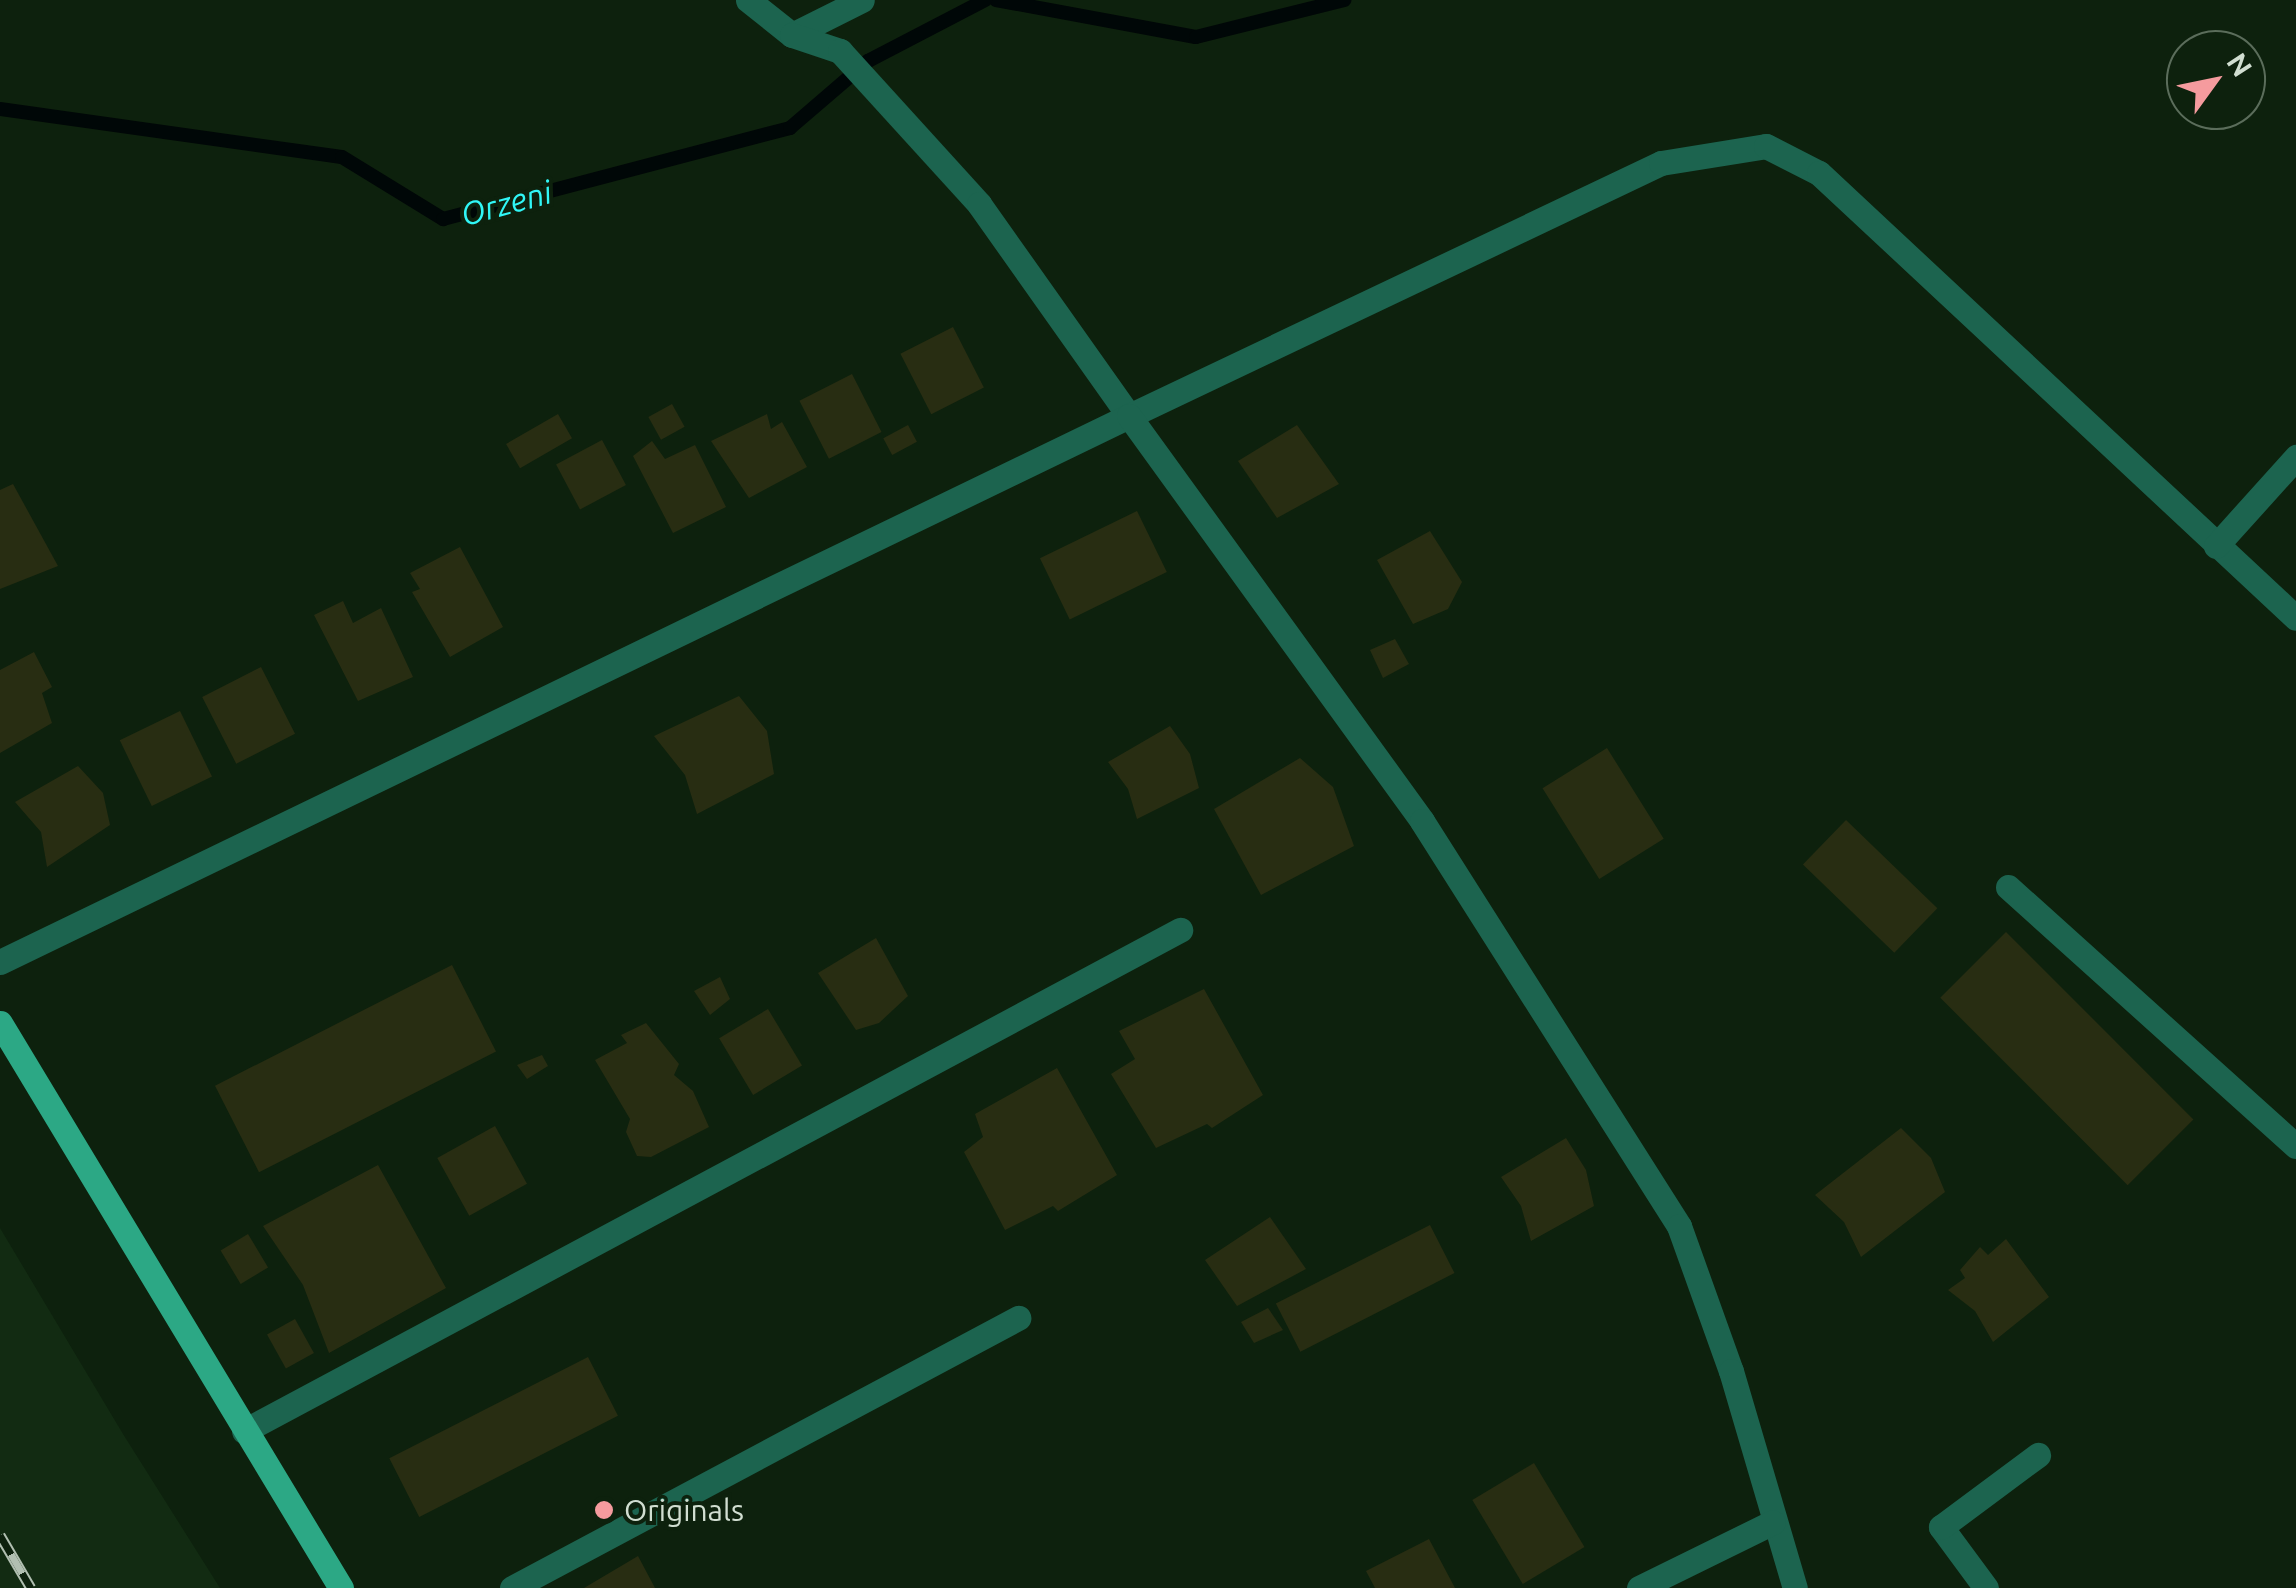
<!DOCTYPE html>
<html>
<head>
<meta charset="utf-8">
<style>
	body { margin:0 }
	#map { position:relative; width:2296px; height:1588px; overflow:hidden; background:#0d210d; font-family:Ubuntu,sans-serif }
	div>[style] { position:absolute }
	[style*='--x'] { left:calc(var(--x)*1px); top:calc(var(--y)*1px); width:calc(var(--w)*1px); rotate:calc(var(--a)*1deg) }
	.built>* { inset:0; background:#122b12 }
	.stream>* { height:14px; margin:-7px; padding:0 7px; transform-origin:7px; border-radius:7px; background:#000707 }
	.building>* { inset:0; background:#282d12; transform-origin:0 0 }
	.minor>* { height:25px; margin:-12.5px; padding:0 12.5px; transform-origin:12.5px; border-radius:12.5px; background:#1c644f }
	.major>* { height:25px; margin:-12.5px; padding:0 12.5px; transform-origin:12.5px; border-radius:12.5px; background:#2ca885 }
	.rail>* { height:11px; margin-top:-5.5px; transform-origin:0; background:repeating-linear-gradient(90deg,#0d210d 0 22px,#b1bfb1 0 44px); box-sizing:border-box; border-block:2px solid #b1bfb1 }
	.dots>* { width:28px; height:28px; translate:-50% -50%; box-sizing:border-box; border:5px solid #0d210d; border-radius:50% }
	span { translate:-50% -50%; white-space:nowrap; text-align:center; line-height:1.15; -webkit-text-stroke:8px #0d210d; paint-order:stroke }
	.poi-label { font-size:30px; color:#d1ded1 }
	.left { translate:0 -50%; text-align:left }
	.water-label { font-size:32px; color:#30f6f6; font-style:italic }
	.north { position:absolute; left:2166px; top:30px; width:100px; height:100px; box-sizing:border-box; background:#0d210d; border:2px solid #5b6d5b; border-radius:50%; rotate:57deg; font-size:28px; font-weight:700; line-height:40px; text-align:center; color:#d1ded1 }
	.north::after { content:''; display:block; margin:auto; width:35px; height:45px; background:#f59b9e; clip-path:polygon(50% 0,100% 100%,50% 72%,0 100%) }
</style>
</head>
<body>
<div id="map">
	<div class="built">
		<div style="clip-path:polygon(0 1228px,123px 1434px,220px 1588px,0 1588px)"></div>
	</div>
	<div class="stream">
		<div style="--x:996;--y:0;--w:203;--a:10.5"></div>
		<div style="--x:1196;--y:37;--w:153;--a:-14"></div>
		<div style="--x:0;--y:109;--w:345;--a:8"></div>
		<div style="--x:342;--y:157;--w:119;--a:31.5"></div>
		<div style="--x:443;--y:219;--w:359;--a:-14.7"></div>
		<div style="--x:790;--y:128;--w:103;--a:-40.7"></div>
		<div style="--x:868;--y:61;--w:132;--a:-27.5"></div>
	</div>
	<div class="building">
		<div style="left:953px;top:327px;width:68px;height:59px;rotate:63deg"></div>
		<div style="left:852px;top:374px;width:65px;height:59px;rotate:63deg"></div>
		<div style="left:672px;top:404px;width:26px;height:27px;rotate:61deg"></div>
		<div style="left:558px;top:414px;width:28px;height:60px;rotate:60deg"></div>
		<div style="clip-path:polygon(767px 414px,771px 429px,782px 422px,807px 467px,749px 498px,711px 441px)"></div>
		<div style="left:908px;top:425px;width:19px;height:28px;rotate:62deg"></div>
		<div style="clip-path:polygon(1297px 425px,1339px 484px,1277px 518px,1238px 461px)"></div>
		<div style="left:602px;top:440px;width:51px;height:52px;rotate:62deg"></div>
		<div style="clip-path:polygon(652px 441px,665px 459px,695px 445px,726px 507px,673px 533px,633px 456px)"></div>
		<div style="clip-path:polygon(13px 484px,58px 566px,0 589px,0 490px)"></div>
		<div style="left:1137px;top:511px;width:68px;height:108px;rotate:64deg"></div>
		<div style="clip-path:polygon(1430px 531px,1462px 582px,1448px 609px,1413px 624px,1377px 560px)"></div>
		<div style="clip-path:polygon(460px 547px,503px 627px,450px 657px,412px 592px,420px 589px,410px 573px)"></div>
		<div style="clip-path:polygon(343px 601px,353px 623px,381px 608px,413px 677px,358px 701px,314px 615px)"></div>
		<div style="clip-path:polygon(1395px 639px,1409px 664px,1383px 678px,1370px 650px)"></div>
		<div style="clip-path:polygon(34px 652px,52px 687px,42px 693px,52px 723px,0 753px,0 670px)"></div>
		<div style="left:261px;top:667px;width:75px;height:66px;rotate:63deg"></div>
		<div style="clip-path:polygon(739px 696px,767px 731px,774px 774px,697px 814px,685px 775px,654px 736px)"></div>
		<div style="left:180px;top:711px;width:73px;height:67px;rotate:64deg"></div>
		<div style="clip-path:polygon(1170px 726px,1190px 754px,1199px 788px,1137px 819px,1128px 789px,1108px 762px)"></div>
		<div style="left:1607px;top:748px;width:107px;height:76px;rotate:58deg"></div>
		<div style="clip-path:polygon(1300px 758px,1333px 787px,1354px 846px,1261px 895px,1214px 809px)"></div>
		<div style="clip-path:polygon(78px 766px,103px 793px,110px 825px,47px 867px,41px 832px,15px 802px)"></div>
		<div style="left:1846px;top:820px;width:127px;height:62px;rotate:44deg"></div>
		<div style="left:2006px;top:932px;width:265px;height:93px;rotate:45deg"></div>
		<div style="clip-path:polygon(876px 938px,908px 996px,879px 1023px,856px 1030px,818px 973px)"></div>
		<div style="left:452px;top:965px;width:97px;height:266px;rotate:63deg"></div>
		<div style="clip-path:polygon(720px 977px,730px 999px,710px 1015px,694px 991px)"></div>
		<div style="clip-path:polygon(1204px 989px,1263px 1095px,1212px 1128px,1207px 1124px,1156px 1148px,1111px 1074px,1135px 1059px,1119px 1031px)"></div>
		<div style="left:768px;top:1009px;width:66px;height:57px;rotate:59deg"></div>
		<div style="clip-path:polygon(646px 1023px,679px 1064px,674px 1075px,693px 1091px,709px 1127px,651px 1157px,637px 1156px,626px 1132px,630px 1119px,595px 1060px,627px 1043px,621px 1035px)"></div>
		<div style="clip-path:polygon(542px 1055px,548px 1066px,527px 1079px,517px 1065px)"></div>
		<div style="clip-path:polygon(1057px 1068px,1117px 1175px,1058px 1211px,1053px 1206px,1005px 1230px,964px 1152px,983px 1137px,975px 1114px)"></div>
		<div style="left:495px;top:1126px;width:66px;height:66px;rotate:61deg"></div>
		<div style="clip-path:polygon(1901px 1128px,1931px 1158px,1945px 1192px,1861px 1257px,1844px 1222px,1815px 1195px)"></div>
		<div style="clip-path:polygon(1566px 1138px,1586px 1170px,1594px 1206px,1531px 1241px,1521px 1206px,1501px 1177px)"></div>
		<div style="clip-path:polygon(378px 1165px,446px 1288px,329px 1353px,303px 1285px,263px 1226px)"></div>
		<div style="clip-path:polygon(1270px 1217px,1306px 1269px,1237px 1306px,1205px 1260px)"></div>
		<div style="left:1430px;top:1225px;width:54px;height:173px;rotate:63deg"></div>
		<div style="left:248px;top:1234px;width:39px;height:32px;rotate:59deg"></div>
		<div style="clip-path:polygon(2006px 1239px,2049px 1297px,1993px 1342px,1975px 1311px,1948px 1290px,1965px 1278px,1960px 1270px,1980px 1247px,1988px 1255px)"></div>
		<div style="clip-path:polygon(1268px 1308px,1283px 1330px,1254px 1343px,1241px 1322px)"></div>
		<div style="left:295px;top:1319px;width:39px;height:32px;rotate:61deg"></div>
		<div style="left:588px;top:1357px;width:66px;height:223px;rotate:63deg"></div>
		<div style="left:1534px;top:1463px;width:98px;height:72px;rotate:59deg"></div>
		<div style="clip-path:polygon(1429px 1539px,1455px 1588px,1375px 1588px,1366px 1571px)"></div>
		<div style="clip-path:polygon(638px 1556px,655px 1588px,584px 1588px)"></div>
	</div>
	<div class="minor">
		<div style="--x:748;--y:0;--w:56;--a:38.5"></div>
		<div style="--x:792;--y:35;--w:78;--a:-26.6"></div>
		<div style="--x:792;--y:35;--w:51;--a:18.4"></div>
		<div style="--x:840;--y:51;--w:207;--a:47.7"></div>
		<div style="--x:979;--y:204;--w:260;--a:54.7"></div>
		<div style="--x:1129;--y:416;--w:589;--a:-25.43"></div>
		<div style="--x:1661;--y:163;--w:106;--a:-9.2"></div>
		<div style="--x:1766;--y:146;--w:59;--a:27"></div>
		<div style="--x:1819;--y:173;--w:652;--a:43.01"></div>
		<div style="--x:2216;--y:546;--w:120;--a:-48"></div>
		<div style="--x:2008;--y:887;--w:387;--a:42"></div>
		<div style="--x:0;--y:962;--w:1254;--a:-25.81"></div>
		<div style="--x:1129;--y:416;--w:500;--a:54.1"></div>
		<div style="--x:1422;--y:821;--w:480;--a:57.6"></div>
		<div style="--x:1679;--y:1226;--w:154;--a:70.3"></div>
		<div style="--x:1731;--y:1371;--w:226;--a:73.6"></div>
		<div style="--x:244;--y:1431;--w:1062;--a:-28.16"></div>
		<div style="--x:512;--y:1588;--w:574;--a:-28.08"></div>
		<div style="--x:1639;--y:1588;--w:149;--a:-26.2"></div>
		<div style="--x:1986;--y:1588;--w:76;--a:-126.4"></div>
		<div style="--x:1941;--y:1527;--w:121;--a:-36.6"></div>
	</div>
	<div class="major">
		<div style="--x:0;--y:1023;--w:660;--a:58.89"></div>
	</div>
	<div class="rail">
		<div style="--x:0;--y:1535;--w:61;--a:59.7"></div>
	</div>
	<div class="dots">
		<div style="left:604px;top:1510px;background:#f59b9e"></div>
	</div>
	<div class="poi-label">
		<span class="left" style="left:624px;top:1510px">Originals</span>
	</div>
	<div class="water-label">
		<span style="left:506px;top:203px;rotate:-15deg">Orzeni</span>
	</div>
	<div class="north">N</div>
</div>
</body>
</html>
